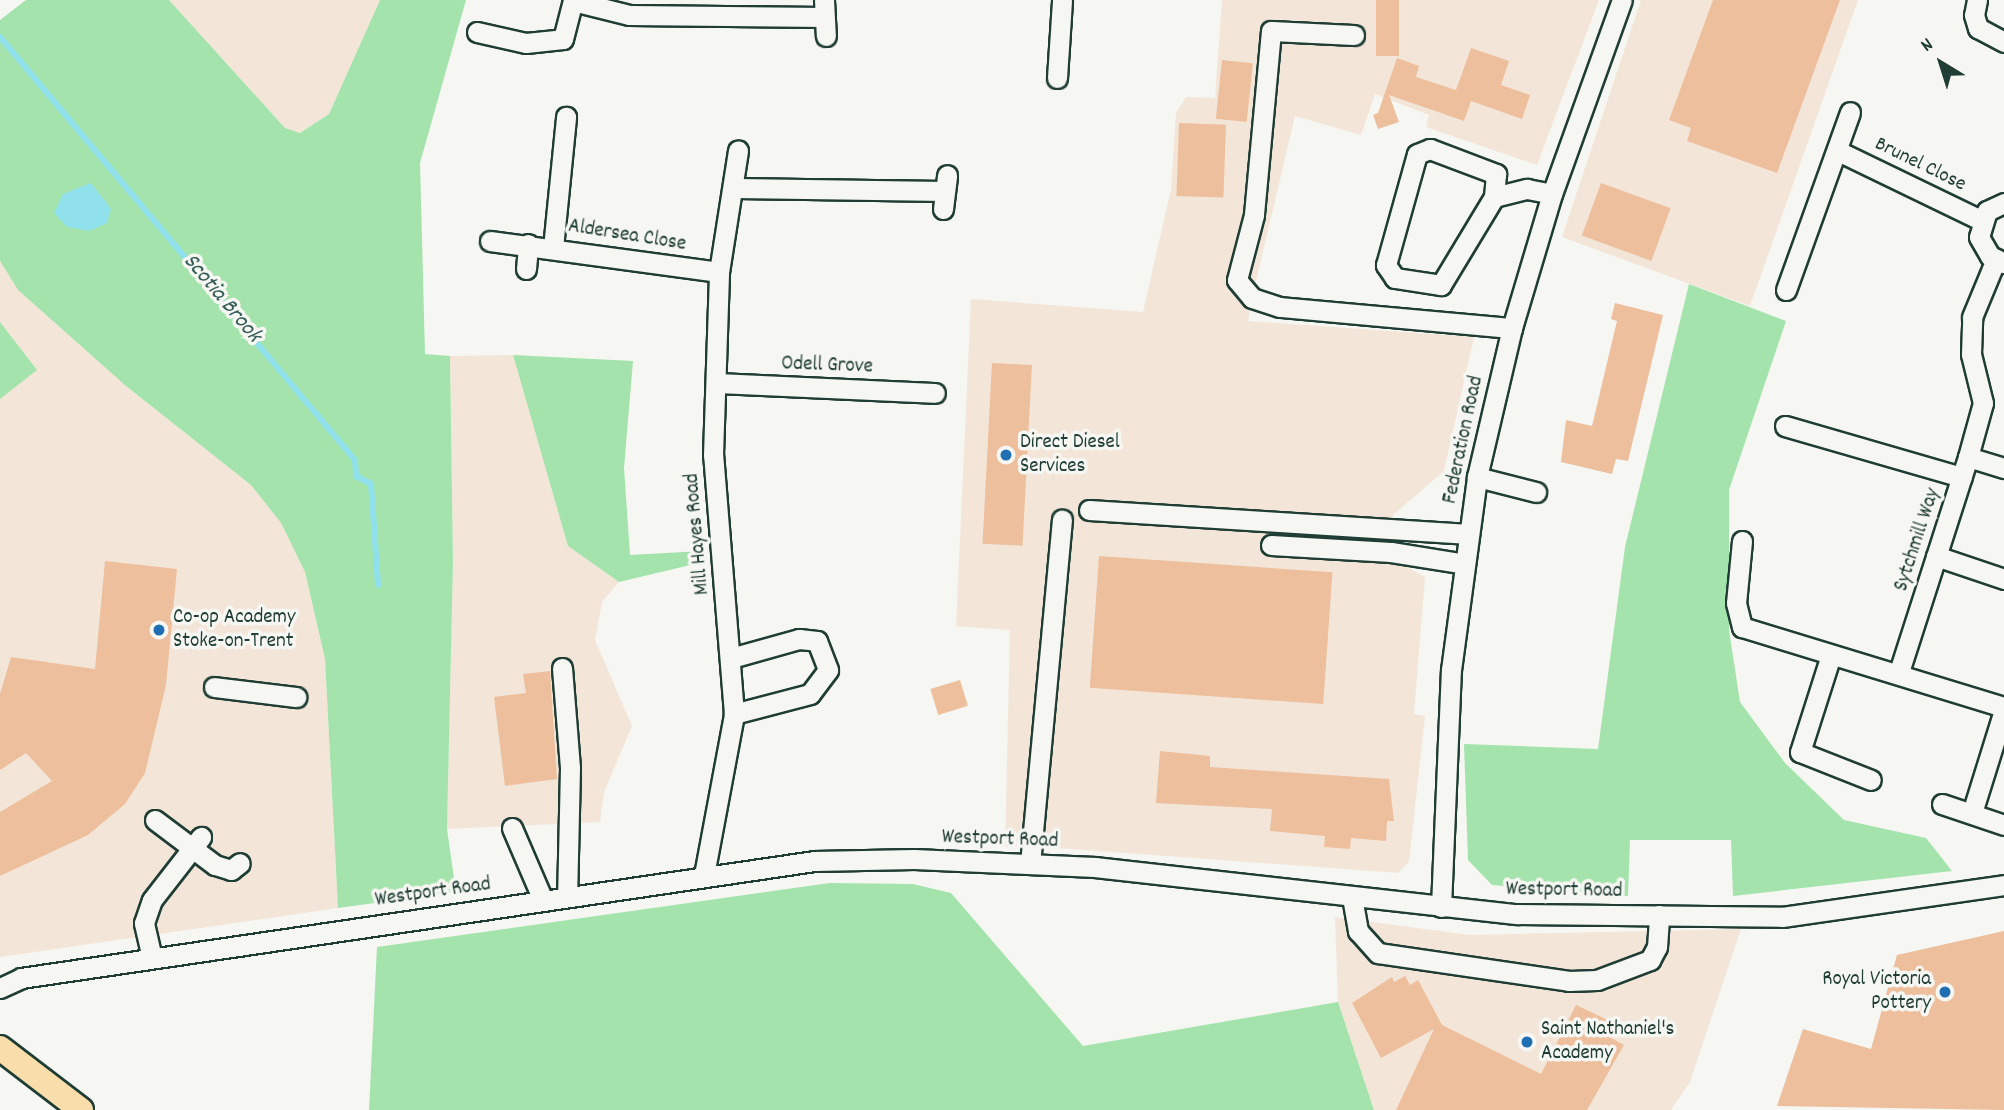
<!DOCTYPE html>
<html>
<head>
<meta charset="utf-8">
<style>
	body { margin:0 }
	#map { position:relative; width:2004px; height:1110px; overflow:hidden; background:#f6f6f2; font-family:Dekko,sans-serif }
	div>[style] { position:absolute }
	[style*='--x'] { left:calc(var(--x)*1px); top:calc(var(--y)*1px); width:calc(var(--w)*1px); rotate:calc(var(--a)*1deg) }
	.built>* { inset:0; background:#f3e6d8 }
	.green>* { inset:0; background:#a4e4ac }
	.water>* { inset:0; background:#8fe0eb }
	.stream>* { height:6px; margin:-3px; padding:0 3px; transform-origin:3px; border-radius:3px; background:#8fe0eb }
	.building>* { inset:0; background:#edbf9d; transform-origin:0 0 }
	.roads { filter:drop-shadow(2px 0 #1f3d34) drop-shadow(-2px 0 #1f3d34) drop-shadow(0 2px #1f3d34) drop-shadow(0 -2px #1f3d34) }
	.minor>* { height:19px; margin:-9.5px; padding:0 9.5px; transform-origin:9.5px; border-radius:9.5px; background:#f6f6f2 }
	.major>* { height:24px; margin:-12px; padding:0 12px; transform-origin:12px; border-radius:12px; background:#f9deab }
	.dots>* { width:19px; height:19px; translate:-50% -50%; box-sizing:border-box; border:4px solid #f6f6f2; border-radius:50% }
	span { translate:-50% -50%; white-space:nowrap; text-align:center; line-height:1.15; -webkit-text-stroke:7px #f6f6f2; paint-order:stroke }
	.street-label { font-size:21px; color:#1f3d34 }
	.poi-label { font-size:21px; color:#1f3d34 }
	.left { translate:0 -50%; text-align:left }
	.right { translate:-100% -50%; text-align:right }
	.water-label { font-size:23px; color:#355e59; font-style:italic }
	.north { position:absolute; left:1906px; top:28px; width:70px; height:70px; -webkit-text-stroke:5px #f6f6f2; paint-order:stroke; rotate:322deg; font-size:19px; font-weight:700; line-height:28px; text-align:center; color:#1f3d34 }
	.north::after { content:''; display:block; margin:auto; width:24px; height:32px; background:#1f3d34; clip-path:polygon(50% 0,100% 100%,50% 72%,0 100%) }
</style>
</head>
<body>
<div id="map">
	<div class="built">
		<div style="clip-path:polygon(169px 0,380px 0,329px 114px,300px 133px,285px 128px)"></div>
		<div style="clip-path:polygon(1222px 0,1599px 0,1537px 165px,1426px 127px,1429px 115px,1375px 94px,1361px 135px,1295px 116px,1252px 298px,1248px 321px,1474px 337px,1444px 471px,1393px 515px,1390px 558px,1425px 577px,1414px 714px,1425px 716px,1409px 862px,1398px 873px,1044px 847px,1044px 837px,1031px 836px,1022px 835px,1018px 846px,1005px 847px,1010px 630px,956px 626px,971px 299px,1143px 312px,1171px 189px,1176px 113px,1186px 97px,1215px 98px)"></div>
		<div style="clip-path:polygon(1641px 0,1858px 0,1750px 306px,1562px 237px)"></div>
		<div style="clip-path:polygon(0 261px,18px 290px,126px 386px,251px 485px,281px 523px,305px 572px,325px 659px,338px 908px,0 957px)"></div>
		<div style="clip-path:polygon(513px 355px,568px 545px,619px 582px,602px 602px,595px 640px,632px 726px,604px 792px,600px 822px,447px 829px,453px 562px,450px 356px)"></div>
		<div style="clip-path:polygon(1335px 917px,1470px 935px,1741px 929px,1690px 1082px,1671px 1110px,1374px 1110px,1338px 1002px)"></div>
	</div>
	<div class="green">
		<div style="clip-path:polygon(26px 0,169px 0,285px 128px,300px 133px,329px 114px,380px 0,466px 0,420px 163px,425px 354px,450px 356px,453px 562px,447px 829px,456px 892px,338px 908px,325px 659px,305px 572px,281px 523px,251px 485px,126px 386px,18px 290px,0 261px,0 20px)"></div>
		<div style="clip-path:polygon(1689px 284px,1786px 321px,1729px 490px,1729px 630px,1740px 702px,1785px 763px,1844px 820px,1926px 838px,1952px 871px,1733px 896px,1731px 840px,1630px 840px,1628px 896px,1492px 885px,1468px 860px,1464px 744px,1598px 749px,1625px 547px)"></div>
		<div style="clip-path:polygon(0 322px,37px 370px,0 399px)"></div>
		<div style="clip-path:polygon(513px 355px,633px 361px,624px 468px,630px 555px,702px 551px,703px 562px,619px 582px,568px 546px)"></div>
		<div style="clip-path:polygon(830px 883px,913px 884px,951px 893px,1083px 1046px,1338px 1002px,1374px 1110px,369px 1110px,377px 947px)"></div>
	</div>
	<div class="water">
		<div style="clip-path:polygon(91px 183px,111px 209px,107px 223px,89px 231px,67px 227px,54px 213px,63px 194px)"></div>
	</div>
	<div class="stream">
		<div style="--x:0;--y:37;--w:552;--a:50"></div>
		<div style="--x:355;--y:460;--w:16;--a:86"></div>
		<div style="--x:356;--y:476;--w:17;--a:28"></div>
		<div style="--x:371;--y:484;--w:101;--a:86"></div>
	</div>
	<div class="building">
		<div style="left:1376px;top:0;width:23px;height:56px"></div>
		<div style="clip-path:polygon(1713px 0,1840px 0,1777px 173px,1687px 141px,1691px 128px,1669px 120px)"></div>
		<div style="clip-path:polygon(1471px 48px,1509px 61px,1501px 85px,1530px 95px,1522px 119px,1471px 101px,1464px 121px,1389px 95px,1399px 122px,1378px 129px,1373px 115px,1378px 113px,1397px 58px,1419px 66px,1416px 77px,1456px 90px)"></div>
		<div style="left:1222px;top:60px;width:31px;height:59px;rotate:6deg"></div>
		<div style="left:1179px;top:123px;width:47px;height:73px;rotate:2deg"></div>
		<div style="left:1601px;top:183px;width:74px;height:56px;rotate:20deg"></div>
		<div style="clip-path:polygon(1615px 303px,1663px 315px,1628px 461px,1616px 459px,1612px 474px,1561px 462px,1566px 420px,1592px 426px,1617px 321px,1611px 319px)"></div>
		<div style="left:992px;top:363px;width:40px;height:181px;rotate:3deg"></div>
		<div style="left:1099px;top:556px;width:234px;height:132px;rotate:4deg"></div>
		<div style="clip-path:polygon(105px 561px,177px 569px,166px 685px,145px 773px,125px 804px,88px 835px,0 876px,0 812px,52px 781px,26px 753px,0 770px,0 694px,11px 657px,95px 669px)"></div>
		<div style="clip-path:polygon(550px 671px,557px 779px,505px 786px,494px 697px,526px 693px,523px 674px)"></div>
		<div style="left:960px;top:680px;width:27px;height:31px;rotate:73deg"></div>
		<div style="clip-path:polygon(1160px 751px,1210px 756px,1210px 767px,1389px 779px,1394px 821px,1387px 821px,1386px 841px,1351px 838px,1350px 849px,1324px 847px,1325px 836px,1270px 831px,1272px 809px,1156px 803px)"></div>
		<div style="clip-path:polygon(2004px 931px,2004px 1110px,1777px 1106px,1803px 1029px,1871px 1049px,1897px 955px)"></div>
		<div style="clip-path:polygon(1405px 976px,1410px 985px,1418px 980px,1442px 1025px,1541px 1074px,1576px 1005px,1614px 1023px,1608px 1036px,1624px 1045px,1587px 1110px,1396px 1110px,1434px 1029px,1381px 1058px,1352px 1003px,1392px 977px,1394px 982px)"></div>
	</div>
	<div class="roads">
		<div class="minor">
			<div style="--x:824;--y:0;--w:36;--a:87"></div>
			<div style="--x:1977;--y:0;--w:15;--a:101"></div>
			<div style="--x:1974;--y:15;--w:14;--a:73"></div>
			<div style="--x:1978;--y:28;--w:30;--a:28"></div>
			<div style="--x:573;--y:1;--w:58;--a:14"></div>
			<div style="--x:629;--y:15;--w:195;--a:0.6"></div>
			<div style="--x:477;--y:32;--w:50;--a:12.7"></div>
			<div style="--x:526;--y:43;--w:37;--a:-6"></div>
			<div style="--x:563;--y:39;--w:40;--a:-75.6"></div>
			<div style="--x:1354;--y:35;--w:83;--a:-177.2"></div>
			<div style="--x:1271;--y:31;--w:185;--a:95.3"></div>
			<div style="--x:1254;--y:215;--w:67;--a:104.7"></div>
			<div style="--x:1237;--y:280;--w:23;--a:50"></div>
			<div style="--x:1252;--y:298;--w:29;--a:18"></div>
			<div style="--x:1280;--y:307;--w:233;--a:5.2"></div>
			<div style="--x:1057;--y:78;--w:78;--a:-86.3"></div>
			<div style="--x:1838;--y:151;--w:159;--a:25.8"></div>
			<div style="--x:736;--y:188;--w:208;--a:0.8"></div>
			<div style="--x:1494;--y:197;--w:103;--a:121.1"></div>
			<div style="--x:1441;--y:285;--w:47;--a:-171.3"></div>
			<div style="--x:1395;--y:278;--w:16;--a:-125"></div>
			<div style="--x:1386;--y:265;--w:115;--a:-74.4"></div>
			<div style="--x:1417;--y:154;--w:14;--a:-21"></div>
			<div style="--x:1430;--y:149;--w:71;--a:20.7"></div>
			<div style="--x:1496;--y:174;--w:23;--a:95"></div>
			<div style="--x:1494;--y:197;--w:34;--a:-14"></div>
			<div style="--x:1527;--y:189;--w:25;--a:11"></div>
			<div style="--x:2004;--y:203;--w:19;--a:155"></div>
			<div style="--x:1987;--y:211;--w:27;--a:107"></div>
			<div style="--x:1979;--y:237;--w:22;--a:60"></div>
			<div style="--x:1990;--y:256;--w:16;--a:27"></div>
			<div style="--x:943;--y:209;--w:34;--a:-83"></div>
			<div style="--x:490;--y:241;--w:231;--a:7.7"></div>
			<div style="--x:553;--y:248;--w:132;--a:-84.3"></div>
			<div style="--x:526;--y:269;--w:25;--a:-85"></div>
			<div style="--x:1786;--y:290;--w:189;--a:-70.2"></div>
			<div style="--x:716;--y:383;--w:219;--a:2.6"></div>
			<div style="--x:1785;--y:426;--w:184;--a:16.1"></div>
			<div style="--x:1968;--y:457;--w:56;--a:-74.5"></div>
			<div style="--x:1983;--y:403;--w:50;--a:-103.8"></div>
			<div style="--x:1971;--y:354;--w:37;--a:-88"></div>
			<div style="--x:1972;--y:317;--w:63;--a:-67.5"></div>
			<div style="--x:1477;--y:477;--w:61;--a:14.3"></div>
			<div style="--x:1089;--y:510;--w:381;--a:3.6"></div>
			<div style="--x:1742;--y:541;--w:62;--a:95.5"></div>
			<div style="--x:1736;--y:603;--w:25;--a:76"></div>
			<div style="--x:1742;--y:627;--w:274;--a:17"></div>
			<div style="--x:1271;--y:545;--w:120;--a:3.3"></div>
			<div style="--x:1391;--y:552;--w:75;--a:9.2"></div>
			<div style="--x:1936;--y:556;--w:72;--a:18.7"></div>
			<div style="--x:1831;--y:655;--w:102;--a:107.7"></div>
			<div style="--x:1800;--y:752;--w:76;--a:21.5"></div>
			<div style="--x:731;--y:658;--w:71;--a:-15.6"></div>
			<div style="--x:799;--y:639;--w:18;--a:6"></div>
			<div style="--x:817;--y:641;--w:31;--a:69"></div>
			<div style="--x:828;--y:670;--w:30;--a:127"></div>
			<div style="--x:810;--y:694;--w:79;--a:165.3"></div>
			<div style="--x:562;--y:668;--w:100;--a:85.4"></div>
			<div style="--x:570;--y:768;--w:128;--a:91.3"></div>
			<div style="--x:1899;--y:672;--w:226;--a:-72.2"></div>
			<div style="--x:1968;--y:457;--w:38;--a:17"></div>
			<div style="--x:214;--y:687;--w:83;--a:7"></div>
			<div style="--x:1942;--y:804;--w:65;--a:18.7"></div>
			<div style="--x:1972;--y:813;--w:108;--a:-72.7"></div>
			<div style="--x:155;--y:820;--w:75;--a:36.9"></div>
			<div style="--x:215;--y:865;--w:17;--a:17"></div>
			<div style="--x:231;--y:870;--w:11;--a:-38"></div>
			<div style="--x:512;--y:828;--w:78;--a:66.7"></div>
			<div style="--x:1030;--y:864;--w:346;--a:-84.7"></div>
			<div style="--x:704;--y:875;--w:164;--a:-79.4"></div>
			<div style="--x:734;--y:714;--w:260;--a:-94.6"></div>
			<div style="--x:713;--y:455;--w:183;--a:-88.1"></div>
			<div style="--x:719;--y:272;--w:123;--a:-81.1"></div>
			<div style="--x:1352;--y:897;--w:35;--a:80"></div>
			<div style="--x:1358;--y:931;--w:30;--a:48"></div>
			<div style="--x:1378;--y:953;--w:193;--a:8.3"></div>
			<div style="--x:1569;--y:981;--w:28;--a:-2"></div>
			<div style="--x:1597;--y:980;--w:57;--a:-20.7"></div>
			<div style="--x:1650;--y:960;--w:15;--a:-62"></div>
			<div style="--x:1657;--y:947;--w:32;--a:-86"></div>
			<div style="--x:1441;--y:907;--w:237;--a:-87.6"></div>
			<div style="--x:1451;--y:670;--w:195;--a:-82.3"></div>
			<div style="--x:1477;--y:477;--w:153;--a:-76.8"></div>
			<div style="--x:1512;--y:328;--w:140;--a:-73.4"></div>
			<div style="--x:1552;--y:194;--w:206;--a:-70.2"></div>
			<div style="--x:152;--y:958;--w:36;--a:-103"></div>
			<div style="--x:144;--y:923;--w:24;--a:-71"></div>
			<div style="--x:152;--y:900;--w:80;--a:-52.1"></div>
			<div style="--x:0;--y:988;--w:23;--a:-25"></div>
			<div style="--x:21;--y:978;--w:802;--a:-8.39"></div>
			<div style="--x:814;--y:861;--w:100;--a:-1.1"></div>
			<div style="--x:914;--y:859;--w:181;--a:2.5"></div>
			<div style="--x:1095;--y:867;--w:425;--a:6.4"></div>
			<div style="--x:1517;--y:914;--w:265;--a:0.6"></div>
			<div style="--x:1782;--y:917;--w:224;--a:-8.2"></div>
		</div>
		<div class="major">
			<div style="--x:0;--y:1048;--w:102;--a:37.4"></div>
		</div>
	</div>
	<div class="dots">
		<div style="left:1006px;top:455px;background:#1f6fb2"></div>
		<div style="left:159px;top:630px;background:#1f6fb2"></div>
		<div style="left:1945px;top:992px;background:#1f6fb2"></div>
		<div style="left:1527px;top:1042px;background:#1f6fb2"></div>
	</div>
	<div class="street-label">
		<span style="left:1920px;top:165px;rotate:26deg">Brunel Close</span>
		<span style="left:627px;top:236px;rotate:9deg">Aldersea Close</span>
		<span style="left:827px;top:366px;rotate:2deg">Odell Grove</span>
		<span style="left:1464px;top:440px;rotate:-78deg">Federation Road</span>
		<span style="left:698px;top:534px;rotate:-95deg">Mill Hayes Road</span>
		<span style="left:1918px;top:540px;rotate:-72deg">Sytchmill Way</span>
		<span style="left:1000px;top:840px;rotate:2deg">Westport Road</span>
		<span style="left:1564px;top:891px;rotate:1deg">Westport Road</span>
		<span style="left:433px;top:893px;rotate:-8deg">Westport Road</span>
	</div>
	<div class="poi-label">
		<span class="left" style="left:1020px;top:455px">Direct Diesel<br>Services</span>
		<span class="left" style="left:173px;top:630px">Co-op Academy<br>Stoke-on-Trent</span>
		<span class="right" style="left:1931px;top:992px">Royal Victoria<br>Pottery</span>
		<span class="left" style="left:1541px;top:1042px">Saint Nathaniel's<br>Academy</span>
	</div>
	<div class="water-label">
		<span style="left:221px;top:299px;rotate:50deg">Scotia Brook</span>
	</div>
	<div class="north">N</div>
</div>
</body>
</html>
